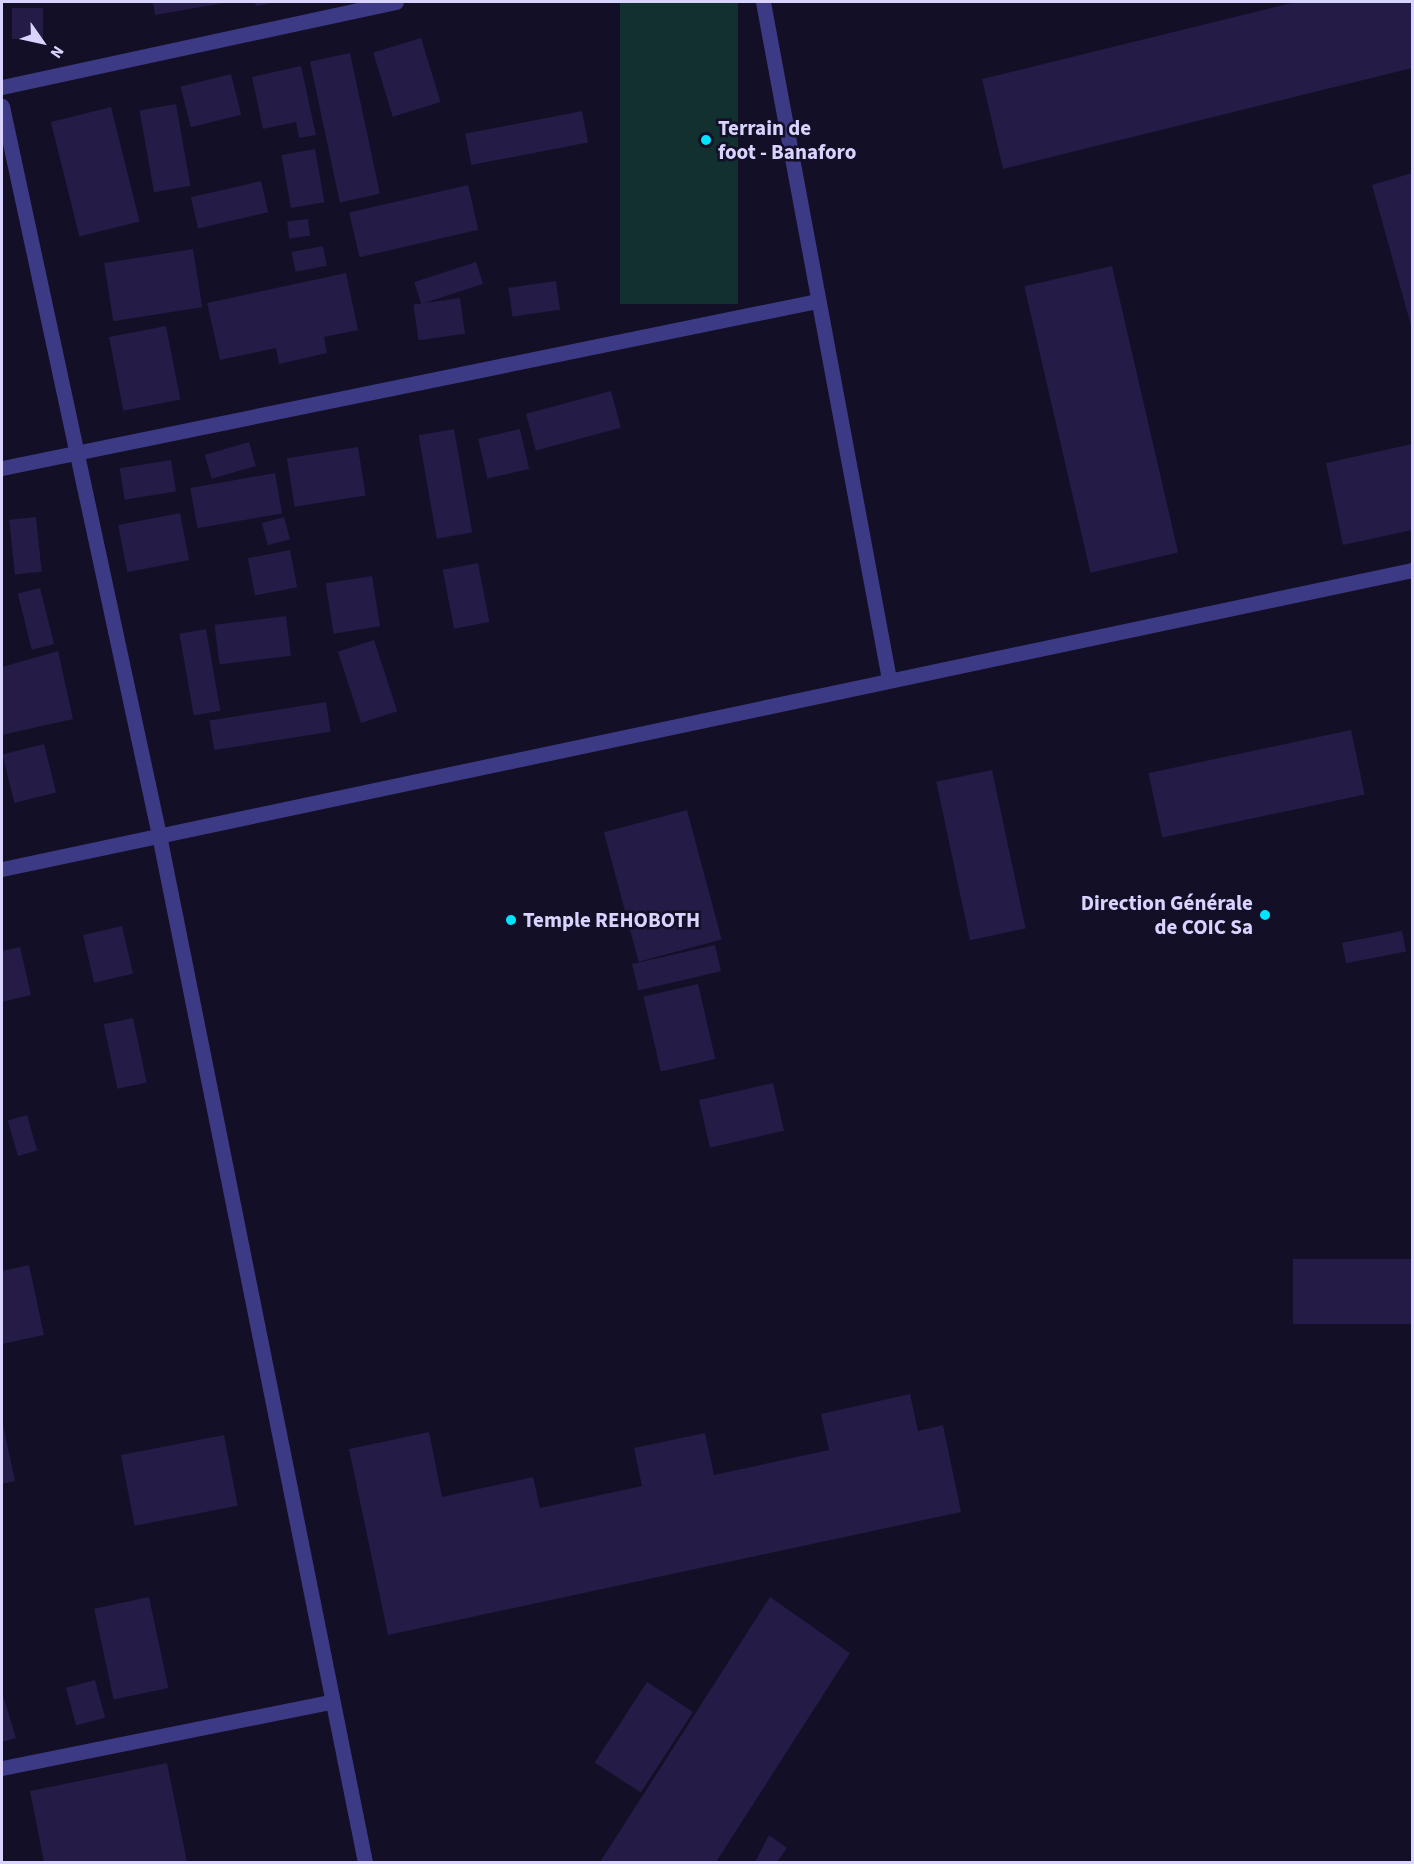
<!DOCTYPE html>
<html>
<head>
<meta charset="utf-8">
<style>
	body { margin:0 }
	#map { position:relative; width:1414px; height:1864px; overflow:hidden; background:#130f26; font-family:"Source Sans 3",sans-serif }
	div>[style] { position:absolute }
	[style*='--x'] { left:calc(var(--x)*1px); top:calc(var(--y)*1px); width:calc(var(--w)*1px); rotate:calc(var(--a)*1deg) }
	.green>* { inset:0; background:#12302f; transform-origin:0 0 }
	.building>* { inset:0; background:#241b47; transform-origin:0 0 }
	.minor>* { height:15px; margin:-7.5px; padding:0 7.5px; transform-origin:7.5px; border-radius:7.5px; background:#3d3a85 }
	.tertiary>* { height:15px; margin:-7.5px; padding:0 7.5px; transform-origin:7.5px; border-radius:7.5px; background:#3d3a85 }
	.dots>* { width:16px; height:16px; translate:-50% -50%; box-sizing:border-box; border:3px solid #130f26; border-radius:50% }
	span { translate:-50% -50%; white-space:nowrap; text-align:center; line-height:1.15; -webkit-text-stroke:5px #130f26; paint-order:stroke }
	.poi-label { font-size:21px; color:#d9d4ff; font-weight:700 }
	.left { translate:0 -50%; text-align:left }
	.right { translate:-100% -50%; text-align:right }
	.frame { position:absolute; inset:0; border:3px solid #d9d4ff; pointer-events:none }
	.north { position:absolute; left:12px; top:12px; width:60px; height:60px; -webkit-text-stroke:4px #130f26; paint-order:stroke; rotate:124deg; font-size:16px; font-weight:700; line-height:24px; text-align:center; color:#d9d4ff }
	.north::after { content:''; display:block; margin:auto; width:21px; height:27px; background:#d9d4ff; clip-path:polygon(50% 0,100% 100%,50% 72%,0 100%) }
</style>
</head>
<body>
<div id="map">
	<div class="green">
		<div style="left:620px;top:2px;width:118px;height:302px"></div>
	</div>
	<div class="building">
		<div style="clip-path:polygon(153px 2px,224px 2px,224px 3px,155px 15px)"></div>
		<div style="clip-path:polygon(255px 2px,272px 2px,272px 3px,256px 6px)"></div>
		<div style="clip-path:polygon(1295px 2px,1412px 2px,1412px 68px,1003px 169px,982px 79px)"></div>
		<div style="left:43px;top:8px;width:31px;height:31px;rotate:90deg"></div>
		<div style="left:421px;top:38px;width:67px;height:50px;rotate:73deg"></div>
		<div style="left:350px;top:53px;width:144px;height:41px;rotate:78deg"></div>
		<div style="clip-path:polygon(301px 66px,316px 135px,299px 138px,296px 122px,263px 129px,252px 77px)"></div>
		<div style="left:231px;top:74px;width:42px;height:52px;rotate:76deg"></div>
		<div style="left:176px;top:104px;width:83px;height:37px;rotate:80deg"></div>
		<div style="left:111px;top:107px;width:118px;height:62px;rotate:76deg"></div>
		<div style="left:582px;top:111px;width:32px;height:119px;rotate:79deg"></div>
		<div style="left:315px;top:149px;width:54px;height:34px;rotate:80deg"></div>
		<div style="clip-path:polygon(1412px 173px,1412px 329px,1372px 185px)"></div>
		<div style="left:261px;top:181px;width:32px;height:72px;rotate:77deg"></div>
		<div style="left:468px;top:185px;width:46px;height:122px;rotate:77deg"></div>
		<div style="left:308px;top:219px;width:17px;height:21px;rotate:83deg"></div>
		<div style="left:323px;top:246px;width:20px;height:32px;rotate:79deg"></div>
		<div style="left:193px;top:249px;width:59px;height:90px;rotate:81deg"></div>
		<div style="left:476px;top:262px;width:23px;height:65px;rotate:72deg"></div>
		<div style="left:1112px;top:266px;width:294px;height:90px;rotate:77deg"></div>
		<div style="clip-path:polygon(346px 273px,358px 330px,324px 337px,327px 353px,279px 364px,276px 348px,220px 360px,207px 303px)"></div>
		<div style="left:556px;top:281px;width:29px;height:48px;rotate:82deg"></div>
		<div style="left:460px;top:298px;width:36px;height:47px;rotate:82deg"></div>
		<div style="left:166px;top:326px;width:75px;height:58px;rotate:79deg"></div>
		<div style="left:611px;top:391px;width:38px;height:88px;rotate:75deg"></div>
		<div style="left:454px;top:429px;width:105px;height:36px;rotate:80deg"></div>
		<div style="left:520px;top:429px;width:41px;height:43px;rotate:77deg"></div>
		<div style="left:249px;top:442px;width:25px;height:46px;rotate:74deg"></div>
		<div style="clip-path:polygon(1412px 444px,1412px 530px,1343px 545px,1326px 463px)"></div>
		<div style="left:358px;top:447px;width:49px;height:72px;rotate:81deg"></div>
		<div style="left:171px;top:460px;width:32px;height:52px;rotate:81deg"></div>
		<div style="left:275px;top:473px;width:41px;height:86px;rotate:80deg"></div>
		<div style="left:180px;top:513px;width:48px;height:63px;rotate:79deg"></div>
		<div style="left:36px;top:517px;width:55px;height:27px;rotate:84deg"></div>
		<div style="left:284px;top:517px;width:23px;height:23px;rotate:75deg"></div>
		<div style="left:290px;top:550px;width:38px;height:43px;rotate:79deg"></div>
		<div style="left:478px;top:563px;width:60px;height:36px;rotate:79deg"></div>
		<div style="left:372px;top:576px;width:51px;height:47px;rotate:81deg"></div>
		<div style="left:40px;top:588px;width:58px;height:23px;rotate:76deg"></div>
		<div style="left:286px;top:616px;width:40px;height:72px;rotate:83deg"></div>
		<div style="left:206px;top:629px;width:83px;height:27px;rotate:80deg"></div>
		<div style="left:374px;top:640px;width:75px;height:38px;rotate:72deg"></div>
		<div style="clip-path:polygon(58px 651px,73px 719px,2px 735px,2px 667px)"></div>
		<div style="left:326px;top:702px;width:30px;height:118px;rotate:81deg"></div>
		<div style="left:1351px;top:730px;width:66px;height:207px;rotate:78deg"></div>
		<div style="left:44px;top:744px;width:50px;height:43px;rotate:76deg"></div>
		<div style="left:992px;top:770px;width:162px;height:57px;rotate:78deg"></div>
		<div style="left:687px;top:810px;width:134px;height:86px;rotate:75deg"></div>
		<div style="left:122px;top:926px;width:49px;height:40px;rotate:77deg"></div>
		<div style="left:1402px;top:931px;width:21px;height:61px;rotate:79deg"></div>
		<div style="left:715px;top:945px;width:27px;height:85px;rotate:77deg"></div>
		<div style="clip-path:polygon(20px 947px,31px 995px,2px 1002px,2px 951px)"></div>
		<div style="left:698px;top:984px;width:77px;height:56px;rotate:77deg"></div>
		<div style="left:133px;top:1018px;width:66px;height:30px;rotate:78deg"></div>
		<div style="left:773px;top:1083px;width:49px;height:76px;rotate:77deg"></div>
		<div style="left:27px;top:1115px;width:37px;height:20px;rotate:74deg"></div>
		<div style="left:1412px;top:1259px;width:65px;height:119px;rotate:90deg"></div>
		<div style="clip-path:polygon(29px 1265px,44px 1335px,2px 1344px,2px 1271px)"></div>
		<div style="clip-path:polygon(910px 1394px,918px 1431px,943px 1425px,961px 1512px,388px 1635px,349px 1449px,429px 1432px,442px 1497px,533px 1477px,540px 1508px,642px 1486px,634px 1448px,705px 1433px,714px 1475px,829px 1450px,821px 1414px)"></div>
		<div style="clip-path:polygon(2px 1420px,15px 1481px,2px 1484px)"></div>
		<div style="left:224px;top:1435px;width:72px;height:105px;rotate:79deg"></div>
		<div style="left:149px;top:1597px;width:93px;height:56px;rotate:78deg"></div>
		<div style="clip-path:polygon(770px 1597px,850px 1653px,716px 1862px,600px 1862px)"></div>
		<div style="left:95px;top:1680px;width:39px;height:30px;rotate:75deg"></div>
		<div style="left:647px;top:1682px;width:55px;height:96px;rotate:33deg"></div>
		<div style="clip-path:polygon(2px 1692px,16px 1738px,2px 1742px)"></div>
		<div style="clip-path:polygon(167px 1763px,187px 1862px,44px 1862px,30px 1791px)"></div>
		<div style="clip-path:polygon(769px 1835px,787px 1848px,777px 1862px,755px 1862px)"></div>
	</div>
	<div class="minor">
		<div style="--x:763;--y:2;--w:689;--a:79.46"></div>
		<div style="--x:2;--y:87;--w:403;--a:-12.2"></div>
		<div style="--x:2;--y:106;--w:746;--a:77.85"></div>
		<div style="--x:159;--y:835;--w:1047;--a:78.66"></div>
		<div style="--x:2;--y:468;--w:832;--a:-11.58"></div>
		<div style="--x:2;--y:1768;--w:335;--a:-11.4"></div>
	</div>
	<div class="tertiary">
		<div style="--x:2;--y:869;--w:1441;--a:-11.97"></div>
	</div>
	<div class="dots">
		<div style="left:706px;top:140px;background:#00e5ff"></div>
		<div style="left:1265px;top:915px;background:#00e5ff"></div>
		<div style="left:511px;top:920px;background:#00e5ff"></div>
	</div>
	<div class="poi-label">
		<span class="left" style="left:718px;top:140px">Terrain de<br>foot - Banaforo</span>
		<span class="right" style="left:1253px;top:915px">Direction Générale<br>de COIC Sa</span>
		<span class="left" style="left:523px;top:920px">Temple REHOBOTH</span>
	</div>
	<div class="frame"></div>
	<div class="north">N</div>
</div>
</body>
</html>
